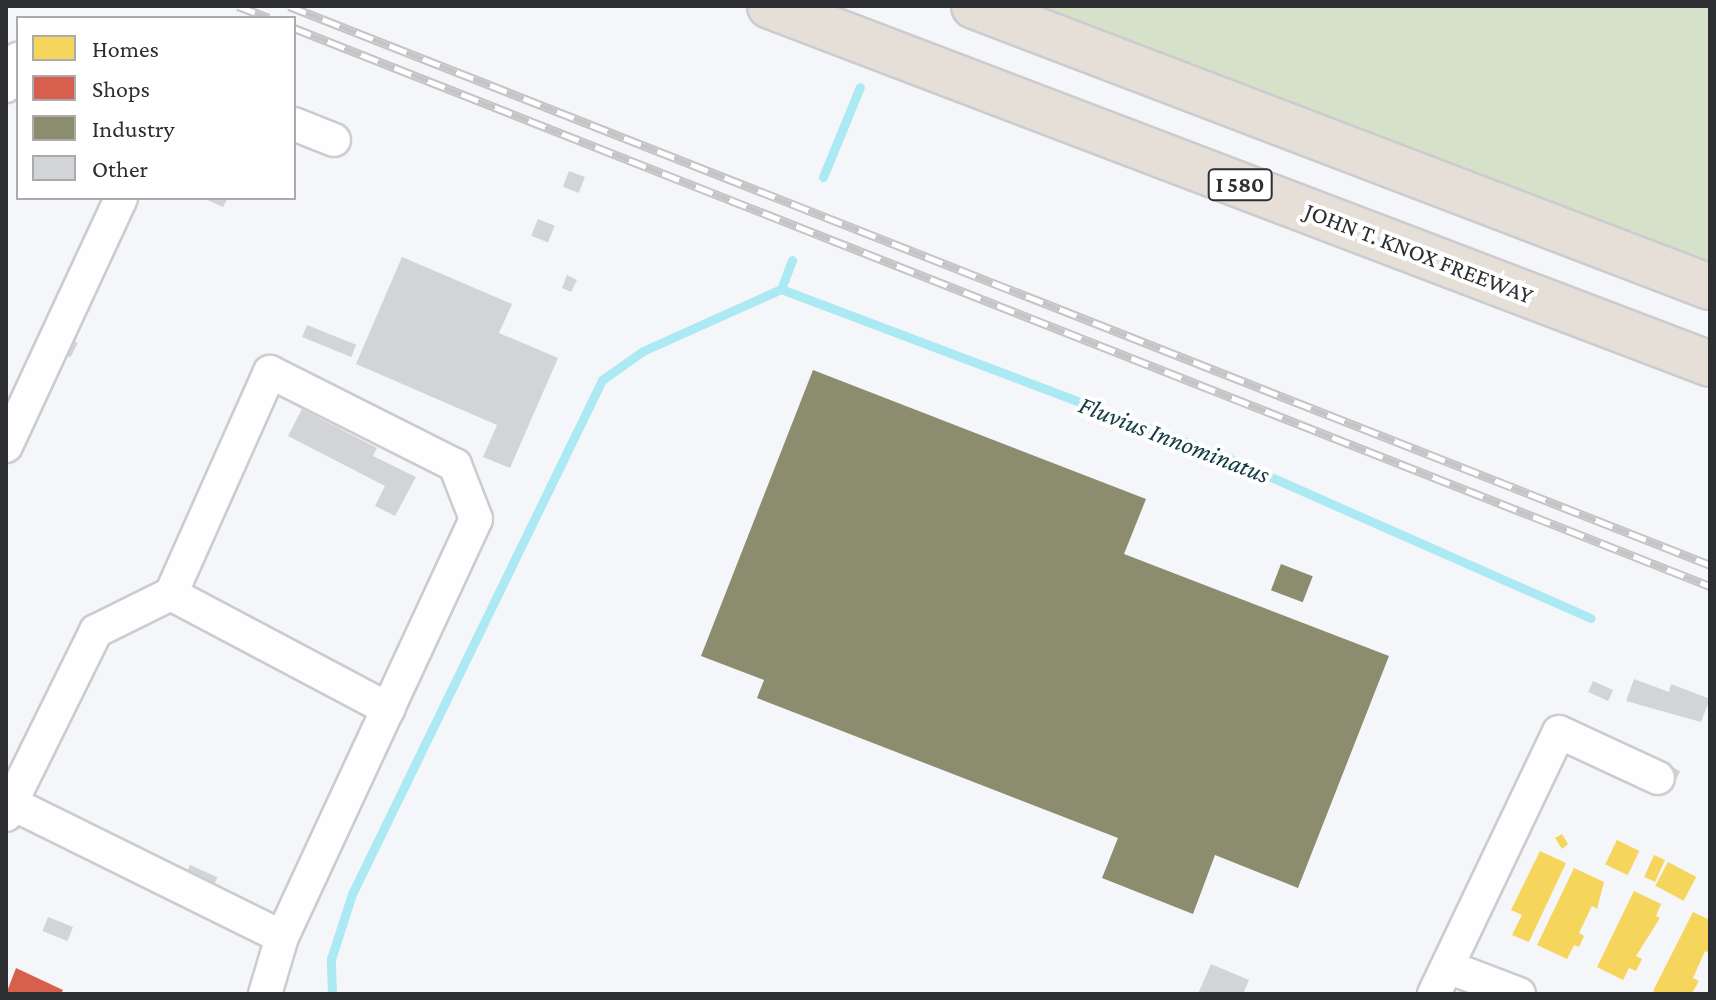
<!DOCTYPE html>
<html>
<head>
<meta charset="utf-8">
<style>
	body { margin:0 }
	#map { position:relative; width:1716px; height:1000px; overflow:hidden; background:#f5f6fa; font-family:"Crimson Pro",serif }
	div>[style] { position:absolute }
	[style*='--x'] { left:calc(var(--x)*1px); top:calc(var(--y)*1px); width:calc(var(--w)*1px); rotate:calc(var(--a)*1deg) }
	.green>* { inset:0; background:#d5e1c8 }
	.homes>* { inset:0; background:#f6d55c; transform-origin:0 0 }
	.shops>* { inset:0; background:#d6604d }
	.industry>* { inset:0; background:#8c8c6e; transform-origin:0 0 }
	.stream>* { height:9px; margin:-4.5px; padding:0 4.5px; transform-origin:4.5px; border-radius:4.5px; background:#abe9f3 }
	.building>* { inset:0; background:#d3d4d7; transform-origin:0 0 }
	.roads { filter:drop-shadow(2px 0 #cbcccf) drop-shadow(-2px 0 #cbcccf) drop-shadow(0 2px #cbcccf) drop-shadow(0 -2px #cbcccf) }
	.minor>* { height:32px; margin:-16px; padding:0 16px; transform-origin:16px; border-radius:16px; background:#fefefe }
	.highway>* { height:44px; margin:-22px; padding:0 22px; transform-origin:22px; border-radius:22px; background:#e6dfd8 }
	.rail>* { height:9px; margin-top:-4.5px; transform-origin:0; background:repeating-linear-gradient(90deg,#fff 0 18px,#c5c5c5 0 36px); box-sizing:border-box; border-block:2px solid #c5c5c5 }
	span { translate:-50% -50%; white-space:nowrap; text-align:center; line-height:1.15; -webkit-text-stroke:8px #fff; paint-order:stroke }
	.shield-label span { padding:2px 6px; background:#fff; border:2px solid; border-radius:6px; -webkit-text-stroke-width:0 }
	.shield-label { font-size:22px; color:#2d2e31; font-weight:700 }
	.street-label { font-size:24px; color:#2d2e31 }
	.water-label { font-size:26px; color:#123c42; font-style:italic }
	.frame { position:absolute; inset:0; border:8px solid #2d2e31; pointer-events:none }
	.legend { position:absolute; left:16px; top:16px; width:280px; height:184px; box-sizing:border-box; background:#fff; border:2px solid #ababad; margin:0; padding:10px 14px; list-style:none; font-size:24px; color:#2d2e31 }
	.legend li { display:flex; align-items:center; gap:16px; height:40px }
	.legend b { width:40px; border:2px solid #ababad }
</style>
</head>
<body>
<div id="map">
	<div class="green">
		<div style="clip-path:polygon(974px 6px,1710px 6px,1710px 287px)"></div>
	</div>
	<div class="homes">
		<div style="clip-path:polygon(1562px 834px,1568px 844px,1562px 849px,1555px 838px)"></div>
		<div style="left:1617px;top:840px;width:25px;height:27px;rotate:26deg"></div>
		<div style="clip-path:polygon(1540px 851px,1566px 863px,1529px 942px,1512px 935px,1522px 915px,1511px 910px)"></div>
		<div style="left:1654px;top:855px;width:12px;height:24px;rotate:24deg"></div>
		<div style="left:1668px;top:862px;width:32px;height:27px;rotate:28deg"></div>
		<div style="clip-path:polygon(1574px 868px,1604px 882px,1597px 909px,1592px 906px,1579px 933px,1584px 936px,1579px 947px,1574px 945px,1567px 959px,1537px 945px)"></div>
		<div style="clip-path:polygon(1634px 891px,1661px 904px,1656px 916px,1660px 918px,1636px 956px,1642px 959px,1636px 971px,1629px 968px,1623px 980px,1597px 967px)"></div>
		<div style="clip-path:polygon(1693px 912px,1710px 920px,1710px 954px,1705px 951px,1693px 978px,1699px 981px,1692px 993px,1660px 994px,1653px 991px)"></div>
	</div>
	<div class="shops">
		<div style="clip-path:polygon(16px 968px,63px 990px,61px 994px,6px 994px)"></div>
	</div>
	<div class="industry">
		<div style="clip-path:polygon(813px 370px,1146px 499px,1124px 554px,1389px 656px,1298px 888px,1215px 855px,1193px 914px,1102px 878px,1118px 838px,757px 698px,764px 680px,701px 656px)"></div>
		<div style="left:1281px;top:564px;width:34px;height:28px;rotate:21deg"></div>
	</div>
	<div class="stream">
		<div style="--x:823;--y:177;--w:97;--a:-67.7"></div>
		<div style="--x:781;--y:289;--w:480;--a:20.7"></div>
		<div style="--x:1230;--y:459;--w:394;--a:23.8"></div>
		<div style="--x:781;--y:289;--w:31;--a:-69"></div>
		<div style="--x:332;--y:994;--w:35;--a:-92"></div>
		<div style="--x:331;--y:959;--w:68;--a:-72.1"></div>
		<div style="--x:352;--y:894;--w:572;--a:-64.06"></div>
		<div style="--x:602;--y:380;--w:50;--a:-35.3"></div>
		<div style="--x:643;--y:351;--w:151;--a:-24.2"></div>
	</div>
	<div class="building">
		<div style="left:569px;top:171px;width:17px;height:17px;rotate:21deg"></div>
		<div style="clip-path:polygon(203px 198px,228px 198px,223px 207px)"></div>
		<div style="left:538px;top:219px;width:18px;height:18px;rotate:22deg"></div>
		<div style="clip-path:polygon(402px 257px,512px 304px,499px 333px,558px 358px,510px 468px,483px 457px,497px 425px,356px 364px)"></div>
		<div style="clip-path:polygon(567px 275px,577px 280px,571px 292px,562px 288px)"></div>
		<div style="left:307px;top:325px;width:53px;height:13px;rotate:22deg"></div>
		<div style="left:68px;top:338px;width:11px;height:16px;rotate:27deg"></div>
		<div style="clip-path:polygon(302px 409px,377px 448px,373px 456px,416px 477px,395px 516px,375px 506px,385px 486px,288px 436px)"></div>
		<div style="clip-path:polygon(1634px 679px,1669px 692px,1671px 684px,1710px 699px,1701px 722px,1626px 701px)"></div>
		<div style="left:1593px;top:681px;width:22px;height:12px;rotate:24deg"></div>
		<div style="left:1669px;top:765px;width:13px;height:22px;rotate:29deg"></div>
		<div style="left:190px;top:865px;width:30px;height:14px;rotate:24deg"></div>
		<div style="left:48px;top:917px;width:27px;height:15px;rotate:22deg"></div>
		<div style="clip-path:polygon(1211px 964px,1249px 980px,1243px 994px,1198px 994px)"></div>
	</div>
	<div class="roads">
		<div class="minor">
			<div style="--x:6;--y:86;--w:30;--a:-66"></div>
			<div style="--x:294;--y:124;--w:43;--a:21.8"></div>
			<div style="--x:6;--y:446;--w:273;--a:-65.1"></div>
			<div style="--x:171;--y:594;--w:246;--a:27.9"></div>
			<div style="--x:11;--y:803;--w:192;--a:-63.7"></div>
			<div style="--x:96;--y:631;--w:84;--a:-26.3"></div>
			<div style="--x:171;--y:594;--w:243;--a:-66"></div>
			<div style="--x:270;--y:372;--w:207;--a:26.7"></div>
			<div style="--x:455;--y:465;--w:58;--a:68.7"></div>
			<div style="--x:476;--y:519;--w:461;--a:114.9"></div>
			<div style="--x:6;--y:815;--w:13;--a:-67"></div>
			<div style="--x:11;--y:803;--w:302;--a:26.3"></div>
			<div style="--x:282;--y:937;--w:59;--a:106.6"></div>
			<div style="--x:1448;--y:967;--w:76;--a:20.8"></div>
			<div style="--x:1434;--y:994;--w:290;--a:-64.5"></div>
			<div style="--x:1559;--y:732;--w:109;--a:24.9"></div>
		</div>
		<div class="highway">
			<div style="--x:770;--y:6;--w:1006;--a:20.85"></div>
			<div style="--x:974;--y:6;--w:788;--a:20.9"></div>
		</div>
	</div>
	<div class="rail">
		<div style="--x:238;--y:6;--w:33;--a:21"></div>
		<div style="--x:289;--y:6;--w:1527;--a:21.47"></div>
		<div style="--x:294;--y:28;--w:1522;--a:21.51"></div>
	</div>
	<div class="shield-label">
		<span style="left:1240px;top:185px">I 580</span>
	</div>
	<div class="street-label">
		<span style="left:1419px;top:253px;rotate:21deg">JOHN T. KNOX FREEWAY</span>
	</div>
	<div class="water-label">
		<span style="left:1174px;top:440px;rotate:21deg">Fluvius Innominatus</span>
	</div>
	<div class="frame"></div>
	<ul class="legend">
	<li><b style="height:22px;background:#f6d55c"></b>Homes</li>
	<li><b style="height:22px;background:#d6604d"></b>Shops</li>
	<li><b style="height:22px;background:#8c8c6e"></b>Industry</li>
	<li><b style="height:22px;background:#d3d4d7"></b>Other</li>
	</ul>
</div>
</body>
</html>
